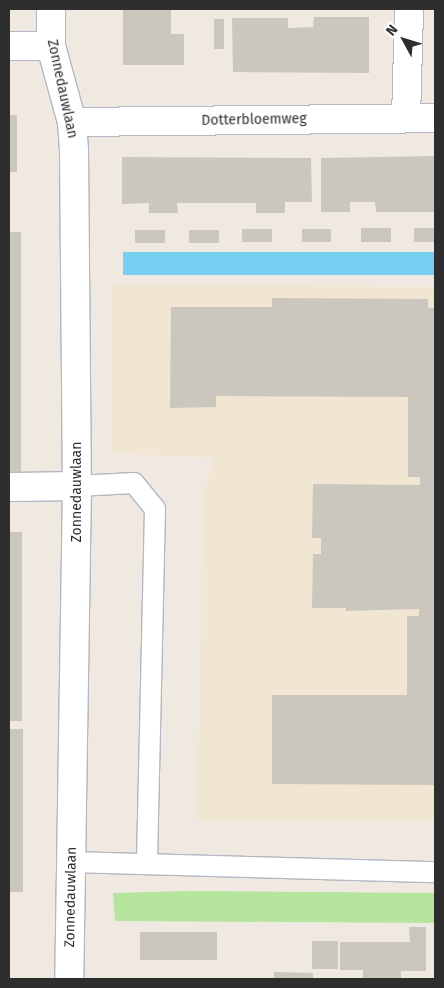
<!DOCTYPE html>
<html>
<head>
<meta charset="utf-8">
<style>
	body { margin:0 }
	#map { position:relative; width:444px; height:988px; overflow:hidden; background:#efe9e1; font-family:"Fira Sans",sans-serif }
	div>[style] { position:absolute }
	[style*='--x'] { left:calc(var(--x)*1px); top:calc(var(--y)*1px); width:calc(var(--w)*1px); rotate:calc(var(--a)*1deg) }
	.education>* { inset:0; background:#f0e6d1 }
	.green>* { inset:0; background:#b6e59e }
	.water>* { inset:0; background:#75cff0; transform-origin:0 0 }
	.building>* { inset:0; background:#cbc7bf; transform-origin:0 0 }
	.roads { filter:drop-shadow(1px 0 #b4b7c1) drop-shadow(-1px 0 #b4b7c1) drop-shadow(0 1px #b4b7c1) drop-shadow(0 -1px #b4b7c1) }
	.lane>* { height:20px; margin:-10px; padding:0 10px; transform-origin:10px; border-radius:10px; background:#fff }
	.street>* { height:28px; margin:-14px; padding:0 14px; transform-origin:14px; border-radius:14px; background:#fff }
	span { translate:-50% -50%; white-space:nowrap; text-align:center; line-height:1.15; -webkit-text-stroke:4px #fff; paint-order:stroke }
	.street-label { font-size:14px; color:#2e2e2e }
	.frame { position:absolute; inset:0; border:10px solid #2e2e2e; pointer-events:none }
	.north { position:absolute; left:379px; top:15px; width:50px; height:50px; -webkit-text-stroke:4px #fff; paint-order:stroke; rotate:309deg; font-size:14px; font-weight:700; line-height:20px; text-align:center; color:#2e2e2e }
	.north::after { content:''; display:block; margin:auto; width:18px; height:22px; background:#2e2e2e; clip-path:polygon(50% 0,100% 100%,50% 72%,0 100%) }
</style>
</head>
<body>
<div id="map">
	<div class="education">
		<div style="clip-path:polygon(111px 285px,435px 287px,435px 821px,197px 821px,203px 496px,214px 458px,111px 453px)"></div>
	</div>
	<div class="green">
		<div style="clip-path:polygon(187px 891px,435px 893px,435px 923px,115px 921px,113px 893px)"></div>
	</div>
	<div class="water">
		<div style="left:435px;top:252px;width:23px;height:312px;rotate:90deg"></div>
	</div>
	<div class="building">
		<div style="clip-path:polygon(123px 9px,171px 9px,171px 34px,184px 34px,184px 65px,123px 65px)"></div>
		<div style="clip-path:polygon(314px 17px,369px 17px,369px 73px,233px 72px,232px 18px,288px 18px,288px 28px,313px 27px)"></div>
		<div style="left:214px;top:19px;width:10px;height:30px"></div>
		<div style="left:9px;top:115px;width:8px;height:57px"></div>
		<div style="clip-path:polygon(435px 156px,435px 212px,376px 212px,375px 202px,350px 202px,350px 212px,321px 212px,321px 158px)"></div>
		<div style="clip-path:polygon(122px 157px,311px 158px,312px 202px,285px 202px,285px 213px,256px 213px,256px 203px,177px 203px,178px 213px,149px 213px,149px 203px,122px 204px)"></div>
		<div style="left:361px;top:228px;width:30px;height:14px"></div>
		<div style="left:414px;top:228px;width:21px;height:14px"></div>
		<div style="left:242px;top:229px;width:30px;height:13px"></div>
		<div style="left:302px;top:229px;width:29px;height:13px"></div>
		<div style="left:135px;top:230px;width:30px;height:13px"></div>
		<div style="left:189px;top:230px;width:30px;height:13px"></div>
		<div style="left:9px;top:232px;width:12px;height:243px"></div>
		<div style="clip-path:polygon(272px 298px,428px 299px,428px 308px,435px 308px,435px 785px,272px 784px,272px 695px,407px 695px,407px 616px,419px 616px,419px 609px,346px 611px,346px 608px,312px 608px,313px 554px,321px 554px,321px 538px,312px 538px,313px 484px,420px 485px,420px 477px,408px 477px,408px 397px,216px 396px,216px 407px,170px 408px,171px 307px,272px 307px)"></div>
		<div style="left:9px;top:532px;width:13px;height:189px"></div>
		<div style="left:9px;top:729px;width:14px;height:163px"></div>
		<div style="clip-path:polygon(409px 927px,426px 927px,426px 971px,401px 971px,401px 979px,363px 979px,363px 970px,340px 970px,340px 942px,410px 942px)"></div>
		<div style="left:140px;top:932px;width:77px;height:28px"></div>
		<div style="left:312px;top:941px;width:26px;height:28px"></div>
		<div style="clip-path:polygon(274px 972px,313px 973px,313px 979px,274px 979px)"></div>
	</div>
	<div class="roads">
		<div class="lane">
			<div style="--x:77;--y:486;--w:57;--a:-3"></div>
			<div style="--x:134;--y:483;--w:33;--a:51"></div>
			<div style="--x:155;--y:509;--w:355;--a:91.3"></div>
			<div style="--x:71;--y:862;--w:364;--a:1.6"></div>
		</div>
		<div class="street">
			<div style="--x:51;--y:9;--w:37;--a:90"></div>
			<div style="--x:51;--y:46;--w:79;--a:74.6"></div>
			<div style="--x:72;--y:122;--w:28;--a:86"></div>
			<div style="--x:74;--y:150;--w:336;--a:89.5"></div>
			<div style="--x:77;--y:486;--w:493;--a:90.9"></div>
			<div style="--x:9;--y:46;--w:42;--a:0"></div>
			<div style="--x:406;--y:118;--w:109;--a:-88.4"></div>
			<div style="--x:72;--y:122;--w:363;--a:-0.6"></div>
			<div style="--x:9;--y:487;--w:68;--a:-0.8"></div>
		</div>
	</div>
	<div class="street-label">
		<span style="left:62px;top:89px;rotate:78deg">Zonnedauwlaan</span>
		<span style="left:254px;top:120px;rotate:-1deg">Dotterbloemweg</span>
		<span style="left:77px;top:492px;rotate:-90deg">Zonnedauwlaan</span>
		<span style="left:71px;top:897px;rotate:-89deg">Zonnedauwlaan</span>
	</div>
	<div class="frame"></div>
	<div class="north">N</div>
</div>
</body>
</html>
